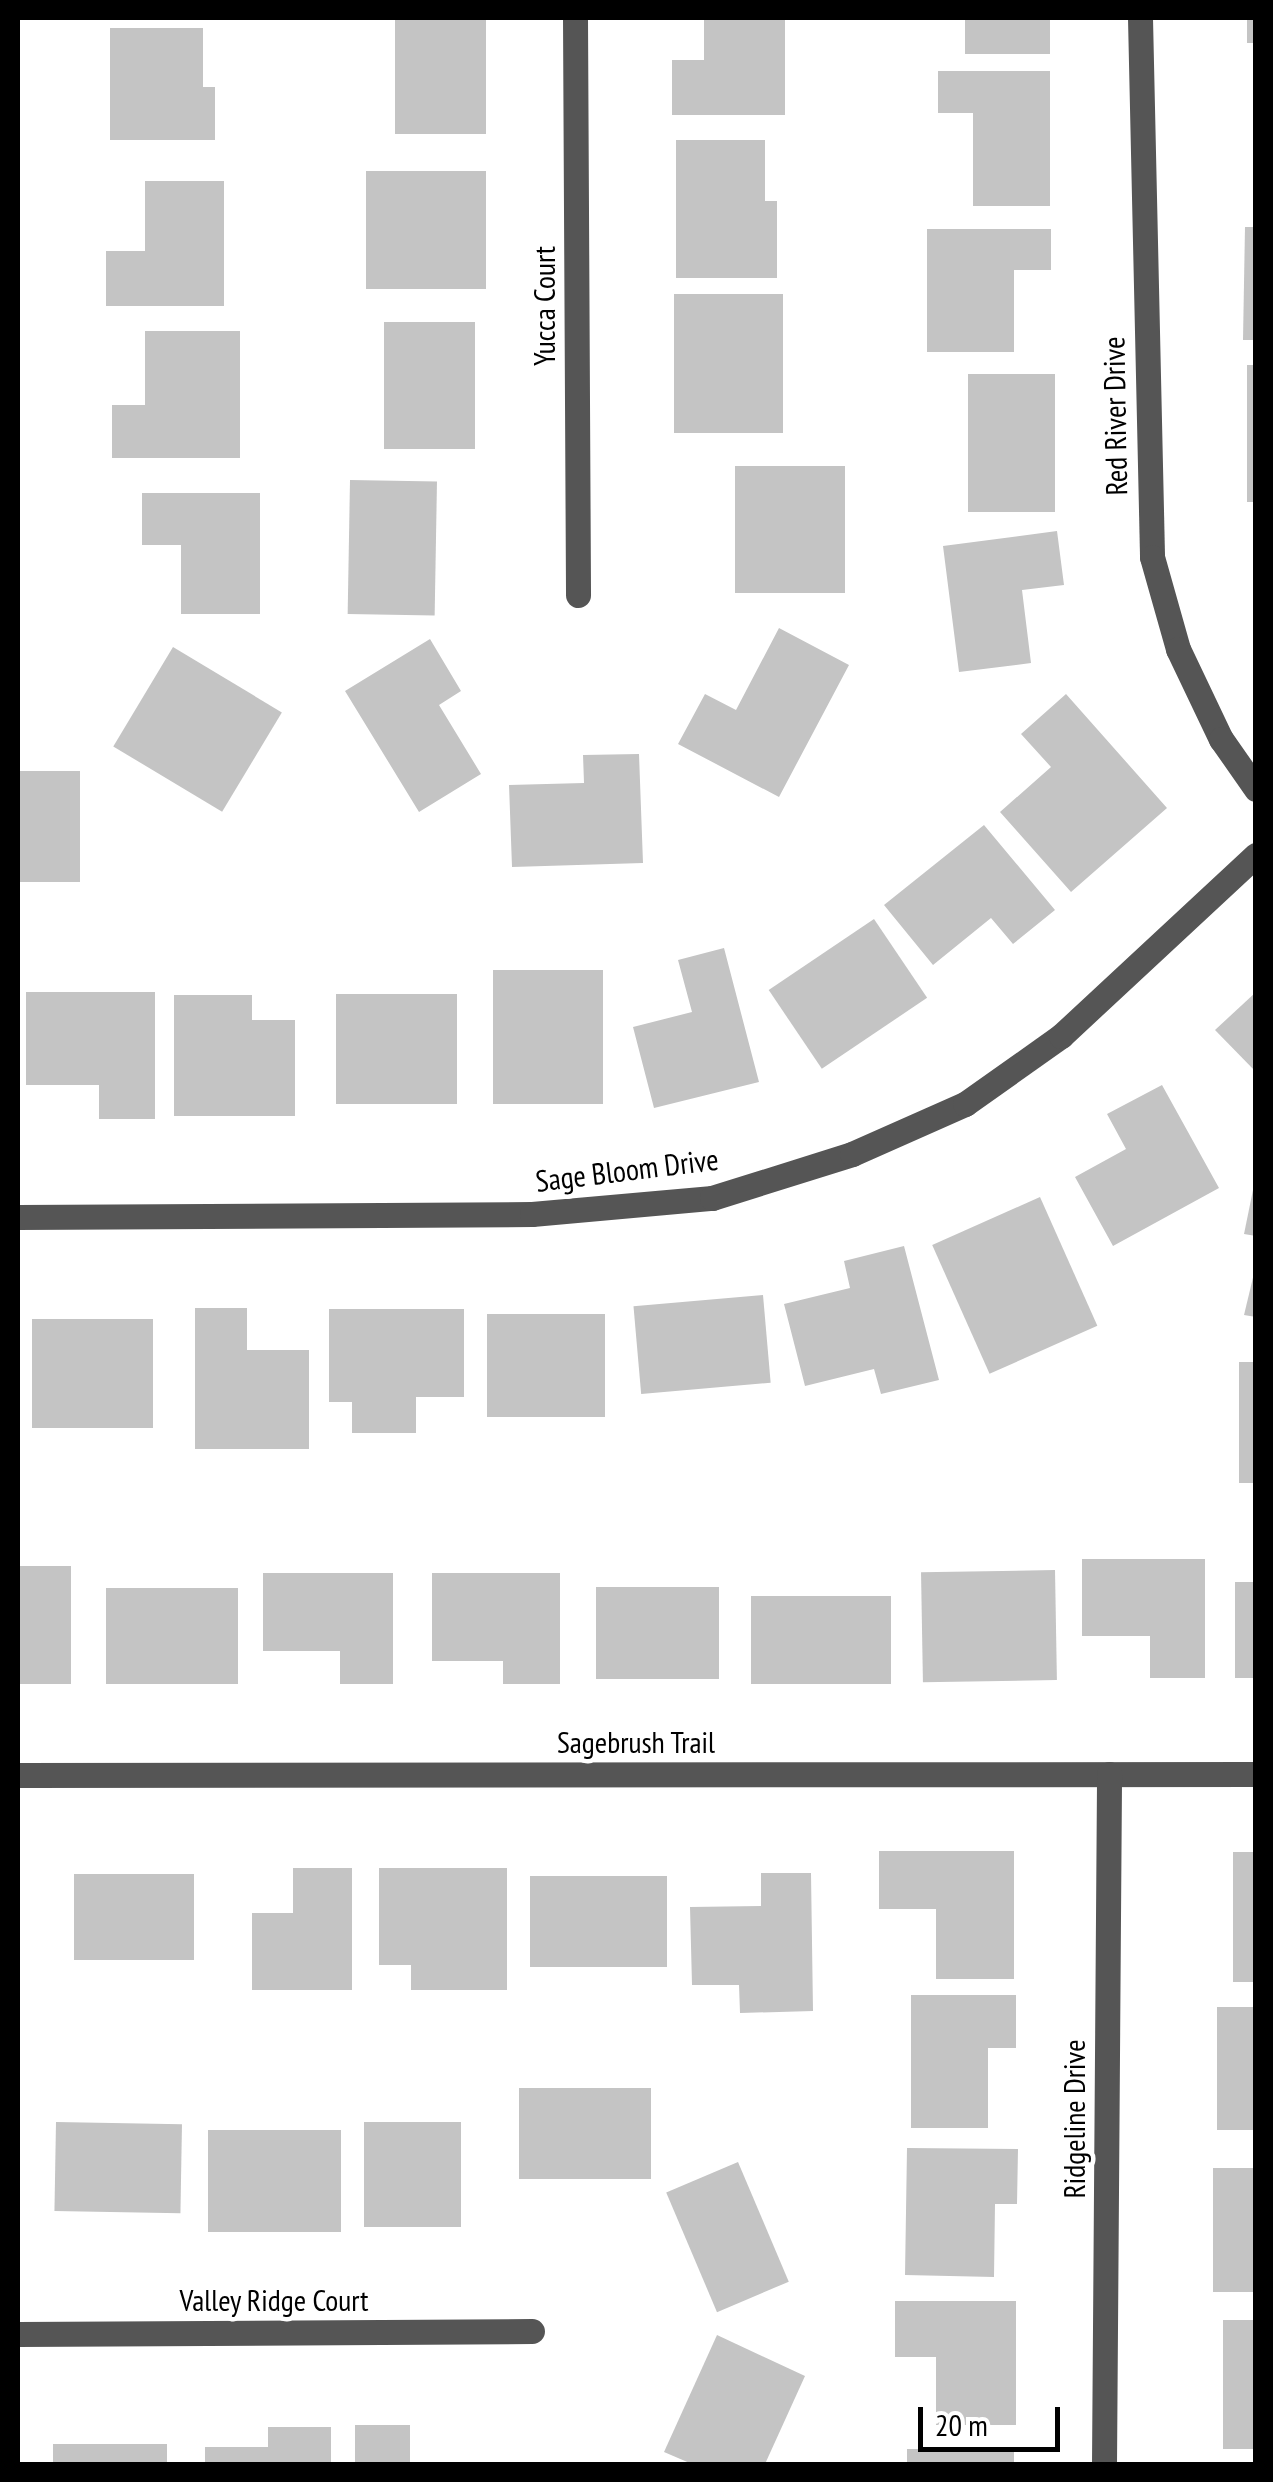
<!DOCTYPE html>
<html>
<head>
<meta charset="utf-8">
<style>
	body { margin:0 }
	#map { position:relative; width:1273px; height:2482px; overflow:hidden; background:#fff; font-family:"PT Sans Narrow",sans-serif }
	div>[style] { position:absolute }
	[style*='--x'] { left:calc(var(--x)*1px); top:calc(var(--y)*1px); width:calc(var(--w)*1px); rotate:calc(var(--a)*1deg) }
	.building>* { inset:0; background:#c4c4c4; transform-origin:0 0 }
	.minor>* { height:25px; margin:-12.5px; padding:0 12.5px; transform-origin:12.5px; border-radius:12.5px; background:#555 }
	span { translate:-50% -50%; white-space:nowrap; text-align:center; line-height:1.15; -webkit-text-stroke:9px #fff; paint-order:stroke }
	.street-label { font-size:30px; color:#000 }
	.frame { position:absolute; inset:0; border:20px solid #000; pointer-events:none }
	.scale { position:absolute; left:918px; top:2407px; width:142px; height:45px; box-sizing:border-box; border:5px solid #000; border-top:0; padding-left:12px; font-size:30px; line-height:35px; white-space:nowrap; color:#000; -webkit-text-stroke:8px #fff; paint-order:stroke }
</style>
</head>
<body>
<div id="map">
	<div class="building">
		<div style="left:395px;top:18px;width:91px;height:116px"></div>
		<div style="clip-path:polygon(704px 18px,785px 18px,785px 115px,672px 115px,672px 60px,704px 60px)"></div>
		<div style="left:965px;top:18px;width:85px;height:36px"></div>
		<div style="left:1247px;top:18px;width:9px;height:25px"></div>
		<div style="clip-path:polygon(110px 28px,203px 28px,203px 87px,215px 87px,215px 140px,110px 140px)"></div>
		<div style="clip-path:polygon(938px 71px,1050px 71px,1050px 206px,973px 206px,973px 113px,938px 113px)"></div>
		<div style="clip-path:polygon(676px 140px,765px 140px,765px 201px,777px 201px,777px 278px,676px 278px)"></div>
		<div style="left:366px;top:171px;width:120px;height:118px"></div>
		<div style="clip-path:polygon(145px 181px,224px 181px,224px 306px,106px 306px,106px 251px,145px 251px)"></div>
		<div style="clip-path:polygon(1245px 227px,1256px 227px,1256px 340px,1243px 340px)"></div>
		<div style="clip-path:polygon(927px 229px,1051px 229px,1051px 270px,1014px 270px,1014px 352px,927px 352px)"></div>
		<div style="left:674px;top:294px;width:109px;height:139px"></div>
		<div style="left:384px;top:322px;width:91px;height:127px"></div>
		<div style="clip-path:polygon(145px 331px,240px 331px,240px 458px,112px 458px,112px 405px,145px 405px)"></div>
		<div style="left:1247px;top:365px;width:9px;height:137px"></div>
		<div style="left:968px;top:374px;width:87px;height:138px"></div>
		<div style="left:735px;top:466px;width:110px;height:127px"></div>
		<div style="left:350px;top:480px;width:87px;height:134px;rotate:1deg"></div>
		<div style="clip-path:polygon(142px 493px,260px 493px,260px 614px,181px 614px,181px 545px,142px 545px)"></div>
		<div style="clip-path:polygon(1057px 531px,1064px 585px,1022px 590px,1031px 663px,959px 672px,943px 546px)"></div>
		<div style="clip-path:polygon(779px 628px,849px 665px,779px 797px,678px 744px,705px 694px,736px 710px)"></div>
		<div style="clip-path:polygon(430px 639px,461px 691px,439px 705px,481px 774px,419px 812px,345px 691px)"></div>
		<div style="left:173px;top:647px;width:127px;height:116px;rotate:31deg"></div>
		<div style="clip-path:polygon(1066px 694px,1167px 808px,1071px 892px,1000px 812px,1051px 767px,1021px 734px)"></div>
		<div style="clip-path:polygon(639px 754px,643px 863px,512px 867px,509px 785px,584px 783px,583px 755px)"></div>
		<div style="left:18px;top:771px;width:62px;height:111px"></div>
		<div style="clip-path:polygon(984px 825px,1055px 910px,1013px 944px,991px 918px,933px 965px,884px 905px)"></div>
		<div style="left:874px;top:919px;width:95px;height:127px;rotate:56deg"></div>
		<div style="clip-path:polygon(724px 948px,759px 1082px,654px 1108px,633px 1027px,692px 1012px,678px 960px)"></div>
		<div style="left:493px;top:970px;width:110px;height:134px"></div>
		<div style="clip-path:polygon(26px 992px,155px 992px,155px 1119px,99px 1119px,99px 1085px,26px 1085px)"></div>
		<div style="clip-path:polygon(1256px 992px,1256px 1072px,1215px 1030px)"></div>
		<div style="left:336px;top:994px;width:121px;height:110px"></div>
		<div style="clip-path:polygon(174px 995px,252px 995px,252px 1020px,295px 1020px,295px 1116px,174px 1116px)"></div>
		<div style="clip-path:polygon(1162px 1085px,1219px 1188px,1113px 1246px,1075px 1177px,1126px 1149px,1107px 1114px)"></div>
		<div style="clip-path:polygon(1254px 1185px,1256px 1185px,1256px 1236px,1244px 1234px)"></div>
		<div style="left:1040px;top:1197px;width:141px;height:118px;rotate:66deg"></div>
		<div style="clip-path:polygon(904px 1246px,939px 1380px,881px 1394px,874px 1369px,805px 1386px,784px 1304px,850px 1288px,844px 1261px)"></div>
		<div style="clip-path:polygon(1256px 1265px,1256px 1317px,1244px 1315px)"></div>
		<div style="left:763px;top:1295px;width:88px;height:130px;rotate:85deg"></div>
		<div style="clip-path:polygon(195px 1308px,247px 1308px,247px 1350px,309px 1350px,309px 1449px,195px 1449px)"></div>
		<div style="clip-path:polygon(329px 1309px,464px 1309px,464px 1397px,416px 1397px,416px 1433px,352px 1433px,352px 1402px,329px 1402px)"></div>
		<div style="left:487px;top:1314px;width:118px;height:103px"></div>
		<div style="left:32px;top:1319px;width:121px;height:109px"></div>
		<div style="left:1239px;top:1362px;width:17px;height:121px"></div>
		<div style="clip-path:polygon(1082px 1559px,1205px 1559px,1205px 1678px,1150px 1678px,1150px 1636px,1082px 1636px)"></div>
		<div style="left:18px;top:1566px;width:53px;height:118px"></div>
		<div style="left:1055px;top:1570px;width:110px;height:134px;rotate:89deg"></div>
		<div style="clip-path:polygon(263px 1573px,393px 1573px,393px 1684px,340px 1684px,340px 1651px,263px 1651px)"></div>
		<div style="clip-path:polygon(432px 1573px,560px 1573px,560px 1684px,503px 1684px,503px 1661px,432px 1661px)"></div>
		<div style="left:1235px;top:1582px;width:21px;height:96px"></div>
		<div style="left:596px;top:1587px;width:123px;height:92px"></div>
		<div style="left:106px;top:1588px;width:132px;height:96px"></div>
		<div style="left:751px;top:1596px;width:140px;height:88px"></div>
		<div style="clip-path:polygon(879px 1851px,1014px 1851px,1014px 1979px,936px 1979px,936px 1909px,879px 1909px)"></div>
		<div style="left:1233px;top:1852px;width:23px;height:130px"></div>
		<div style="clip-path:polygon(293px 1868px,352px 1868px,352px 1990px,252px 1990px,252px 1913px,293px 1913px)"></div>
		<div style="clip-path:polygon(379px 1868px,507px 1868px,507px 1990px,411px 1990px,411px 1965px,379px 1965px)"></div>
		<div style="clip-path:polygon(761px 1873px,811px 1873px,813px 2011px,740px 2013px,739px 1985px,692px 1985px,690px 1907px,761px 1906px)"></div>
		<div style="left:74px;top:1874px;width:120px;height:86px"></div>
		<div style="left:530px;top:1876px;width:137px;height:91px"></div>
		<div style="clip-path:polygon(911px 1995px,1016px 1995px,1016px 2048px,988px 2048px,988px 2128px,911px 2128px)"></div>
		<div style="left:1217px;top:2007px;width:39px;height:123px"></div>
		<div style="left:519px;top:2088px;width:132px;height:91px"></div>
		<div style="left:56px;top:2122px;width:126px;height:89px;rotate:1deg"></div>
		<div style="left:364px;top:2122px;width:97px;height:105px"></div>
		<div style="left:208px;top:2130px;width:133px;height:102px"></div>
		<div style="clip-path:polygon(907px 2148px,1018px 2149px,1017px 2204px,995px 2204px,994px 2277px,905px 2275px)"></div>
		<div style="left:738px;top:2162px;width:130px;height:78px;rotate:67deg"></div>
		<div style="left:1213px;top:2168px;width:43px;height:124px"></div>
		<div style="clip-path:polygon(895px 2301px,1016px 2301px,1016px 2425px,936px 2425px,936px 2357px,895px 2357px)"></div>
		<div style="left:1223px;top:2320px;width:33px;height:129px"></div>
		<div style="clip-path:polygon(717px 2335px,805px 2376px,765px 2464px,692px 2464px,664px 2452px)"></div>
		<div style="left:410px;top:2425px;width:39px;height:55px;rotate:90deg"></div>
		<div style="clip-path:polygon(268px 2427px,331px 2427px,331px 2464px,205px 2464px,205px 2447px,268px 2447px)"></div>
		<div style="left:53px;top:2444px;width:114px;height:20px"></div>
		<div style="left:907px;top:2449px;width:107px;height:15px"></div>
	</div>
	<div class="minor">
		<div style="--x:575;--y:18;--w:577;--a:89.7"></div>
		<div style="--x:1140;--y:18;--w:539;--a:88.72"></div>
		<div style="--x:1152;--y:557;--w:96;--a:74.2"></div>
		<div style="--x:1178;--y:649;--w:100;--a:64.5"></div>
		<div style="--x:1221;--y:739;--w:61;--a:55"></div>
		<div style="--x:18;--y:1217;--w:514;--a:-0.33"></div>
		<div style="--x:532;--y:1214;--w:181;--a:-5.1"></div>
		<div style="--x:712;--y:1198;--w:147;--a:-17.4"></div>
		<div style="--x:852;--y:1154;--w:124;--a:-23.9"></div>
		<div style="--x:965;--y:1104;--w:118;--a:-35.3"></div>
		<div style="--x:1061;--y:1036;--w:266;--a:-42.9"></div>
		<div style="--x:18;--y:1775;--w:1238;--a:-0.05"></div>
		<div style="--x:18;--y:2334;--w:514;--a:-0.33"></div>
		<div style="--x:1104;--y:2464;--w:690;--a:-89.58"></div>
	</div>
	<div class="street-label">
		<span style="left:544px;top:306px;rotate:-90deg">Yucca Court</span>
		<span style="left:1115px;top:416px;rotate:-91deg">Red River Drive</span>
		<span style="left:627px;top:1170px;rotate:-7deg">Sage Bloom Drive</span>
		<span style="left:636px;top:1742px">Sagebrush Trail</span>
		<span style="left:1074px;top:2119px;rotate:-90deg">Ridgeline Drive</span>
		<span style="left:274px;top:2300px">Valley Ridge Court</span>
	</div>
	<div class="frame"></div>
	<div class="scale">20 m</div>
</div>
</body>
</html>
